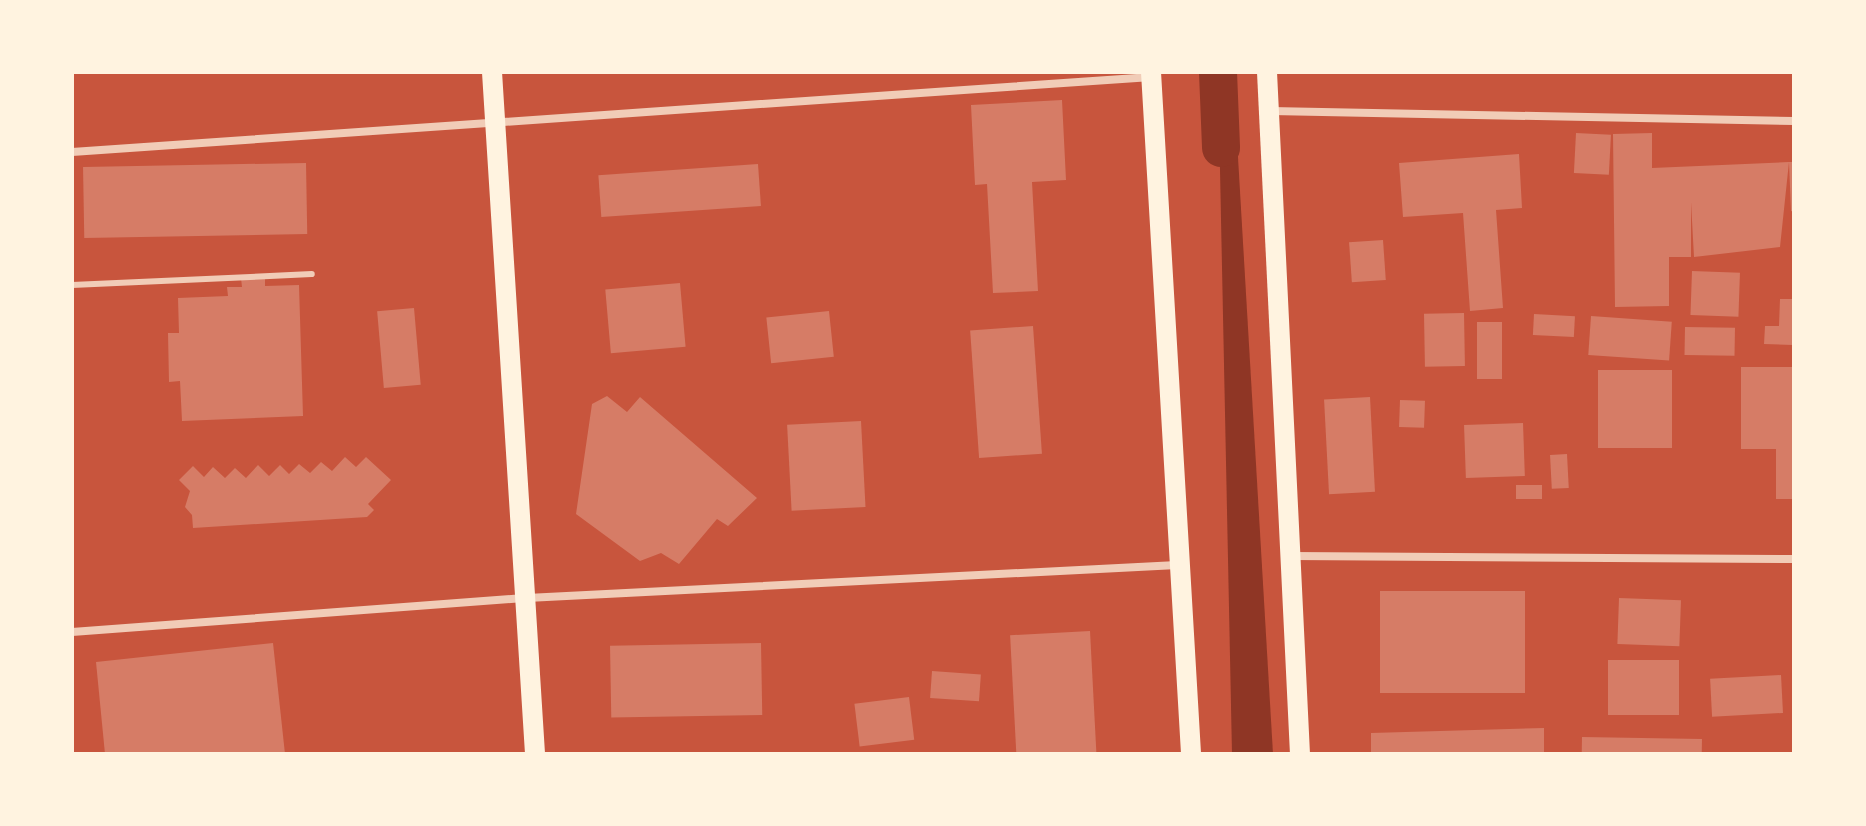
<!DOCTYPE html>
<html>
<head>
<meta charset="utf-8">
<style>
	body { margin:0 }
	#map { position:relative; width:1866px; height:826px; overflow:hidden; background:#c8553d; font-family:"Archivo Narrow",sans-serif }
	div>[style] { position:absolute }
	[style*='--x'] { left:calc(var(--x)*1px); top:calc(var(--y)*1px); width:calc(var(--w)*1px); rotate:calc(var(--a)*1deg) }
	.water>* { inset:0; background:#8f3625 }
	.canal>* { height:38px; margin:-19px; padding:0 19px; transform-origin:19px; border-radius:19px; background:#8f3625 }
	.building>* { inset:0; background:#d67c66; transform-origin:0 0 }
	.service>* { height:6px; margin:-3px; padding:0 3px; transform-origin:3px; border-radius:3px; background:#f1ccb7 }
	.minor>* { height:8px; margin:-4px; padding:0 4px; transform-origin:4px; border-radius:4px; background:#f1ccb7 }
	.primary>* { height:20px; margin:-10px; padding:0 10px; transform-origin:10px; border-radius:10px; background:#fff3e0 }
	span { translate:-50% -50%; white-space:nowrap; text-align:center; line-height:1.15; -webkit-text-stroke:6px #fff3e0; paint-order:stroke }
	.frame { position:absolute; inset:0; border:74px solid #fff3e0; pointer-events:none }
</style>
</head>
<body>
<div id="map">
	<div class="water">
		<div style="clip-path:polygon(1218px 72px,1233px 72px,1273px 754px,1232px 754px)"></div>
	</div>
	<div class="canal">
		<div style="--x:1218;--y:72;--w:76;--a:87.7"></div>
	</div>
	<div class="building">
		<div style="clip-path:polygon(1062px 100px,1066px 180px,1032px 182px,1038px 291px,993px 293px,987px 184px,975px 185px,971px 105px)"></div>
		<div style="left:1576px;top:133px;width:35px;height:40px;rotate:3deg"></div>
		<div style="clip-path:polygon(1652px 133px,1652px 168px,1789px 162px,1780px 247px,1694px 257px,1691px 202px,1691px 257px,1669px 257px,1669px 306px,1615px 307px,1613px 134px)"></div>
		<div style="clip-path:polygon(1519px 154px,1522px 208px,1496px 210px,1503px 308px,1470px 311px,1463px 213px,1403px 217px,1399px 163px)"></div>
		<div style="clip-path:polygon(1789px 162px,1794px 162px,1794px 212px,1791px 211px)"></div>
		<div style="left:306px;top:163px;width:71px;height:223px;rotate:89deg"></div>
		<div style="left:758px;top:164px;width:42px;height:160px;rotate:86deg"></div>
		<div style="left:1383px;top:240px;width:40px;height:34px;rotate:86deg"></div>
		<div style="left:1692px;top:271px;width:48px;height:44px;rotate:2deg"></div>
		<div style="clip-path:polygon(265px 277px,265px 286px,299px 285px,303px 416px,182px 421px,180px 381px,169px 382px,168px 333px,179px 333px,178px 298px,228px 296px,227px 287px,242px 287px,241px 278px)"></div>
		<div style="left:680px;top:283px;width:64px;height:75px;rotate:85deg"></div>
		<div style="clip-path:polygon(1780px 299px,1794px 299px,1793px 345px,1764px 344px,1765px 326px,1779px 326px)"></div>
		<div style="left:414px;top:308px;width:77px;height:37px;rotate:85deg"></div>
		<div style="left:829px;top:311px;width:46px;height:63px;rotate:84deg"></div>
		<div style="left:1464px;top:313px;width:53px;height:40px;rotate:89deg"></div>
		<div style="left:1534px;top:314px;width:41px;height:21px;rotate:3deg"></div>
		<div style="left:1591px;top:316px;width:81px;height:39px;rotate:4deg"></div>
		<div style="left:1477px;top:322px;width:25px;height:57px"></div>
		<div style="left:1033px;top:326px;width:128px;height:63px;rotate:86deg"></div>
		<div style="left:1685px;top:327px;width:50px;height:28px;rotate:1deg"></div>
		<div style="clip-path:polygon(1741px 367px,1794px 367px,1794px 499px,1776px 499px,1776px 449px,1741px 449px)"></div>
		<div style="left:1598px;top:370px;width:74px;height:78px"></div>
		<div style="clip-path:polygon(607px 396px,627px 412px,640px 397px,757px 498px,728px 526px,717px 519px,679px 564px,661px 553px,640px 561px,576px 514px,592px 404px)"></div>
		<div style="left:1370px;top:397px;width:95px;height:46px;rotate:87deg"></div>
		<div style="left:1400px;top:400px;width:25px;height:27px;rotate:2deg"></div>
		<div style="left:861px;top:421px;width:86px;height:74px;rotate:87deg"></div>
		<div style="left:1523px;top:423px;width:53px;height:59px;rotate:88deg"></div>
		<div style="left:1567px;top:454px;width:34px;height:17px;rotate:87deg"></div>
		<div style="clip-path:polygon(345px 457px,356px 467px,366px 457px,391px 480px,368px 504px,374px 510px,367px 517px,193px 528px,192px 515px,185px 507px,190px 491px,179px 480px,193px 466px,204px 477px,213px 467px,225px 478px,235px 468px,246px 478px,258px 465px,269px 476px,280px 465px,289px 474px,299px 464px,310px 473px,321px 462px,332px 471px)"></div>
		<div style="left:1542px;top:485px;width:14px;height:26px;rotate:90deg"></div>
		<div style="left:1380px;top:591px;width:145px;height:102px"></div>
		<div style="left:1619px;top:598px;width:62px;height:46px;rotate:2deg"></div>
		<div style="left:1090px;top:631px;width:123px;height:80px;rotate:87deg"></div>
		<div style="clip-path:polygon(273px 643px,285px 754px,105px 754px,96px 662px)"></div>
		<div style="left:761px;top:643px;width:72px;height:151px;rotate:89deg"></div>
		<div style="left:1679px;top:660px;width:55px;height:71px;rotate:90deg"></div>
		<div style="left:932px;top:671px;width:49px;height:27px;rotate:4deg"></div>
		<div style="left:1781px;top:675px;width:38px;height:71px;rotate:87deg"></div>
		<div style="left:909px;top:697px;width:43px;height:55px;rotate:83deg"></div>
		<div style="clip-path:polygon(1544px 728px,1544px 754px,1371px 754px,1371px 733px)"></div>
		<div style="left:1582px;top:737px;width:120px;height:17px;rotate:1deg"></div>
	</div>
	<div class="service">
		<div style="--x:72;--y:285;--w:240;--a:-2.6"></div>
	</div>
	<div class="minor">
		<div style="--x:1271;--y:111;--w:523;--a:1.1"></div>
		<div style="--x:72;--y:152;--w:1082;--a:-3.98"></div>
		<div style="--x:1291;--y:556;--w:503;--a:0.34"></div>
		<div style="--x:72;--y:632;--w:456;--a:-4.3"></div>
		<div style="--x:527;--y:598;--w:651;--a:-2.91"></div>
	</div>
	<div class="primary">
		<div style="--x:492;--y:72;--w:683;--a:86.39"></div>
		<div style="--x:1151;--y:72;--w:683;--a:86.64"></div>
		<div style="--x:1267;--y:72;--w:683;--a:87.23"></div>
	</div>
	<div class="frame"></div>
</div>
</body>
</html>
